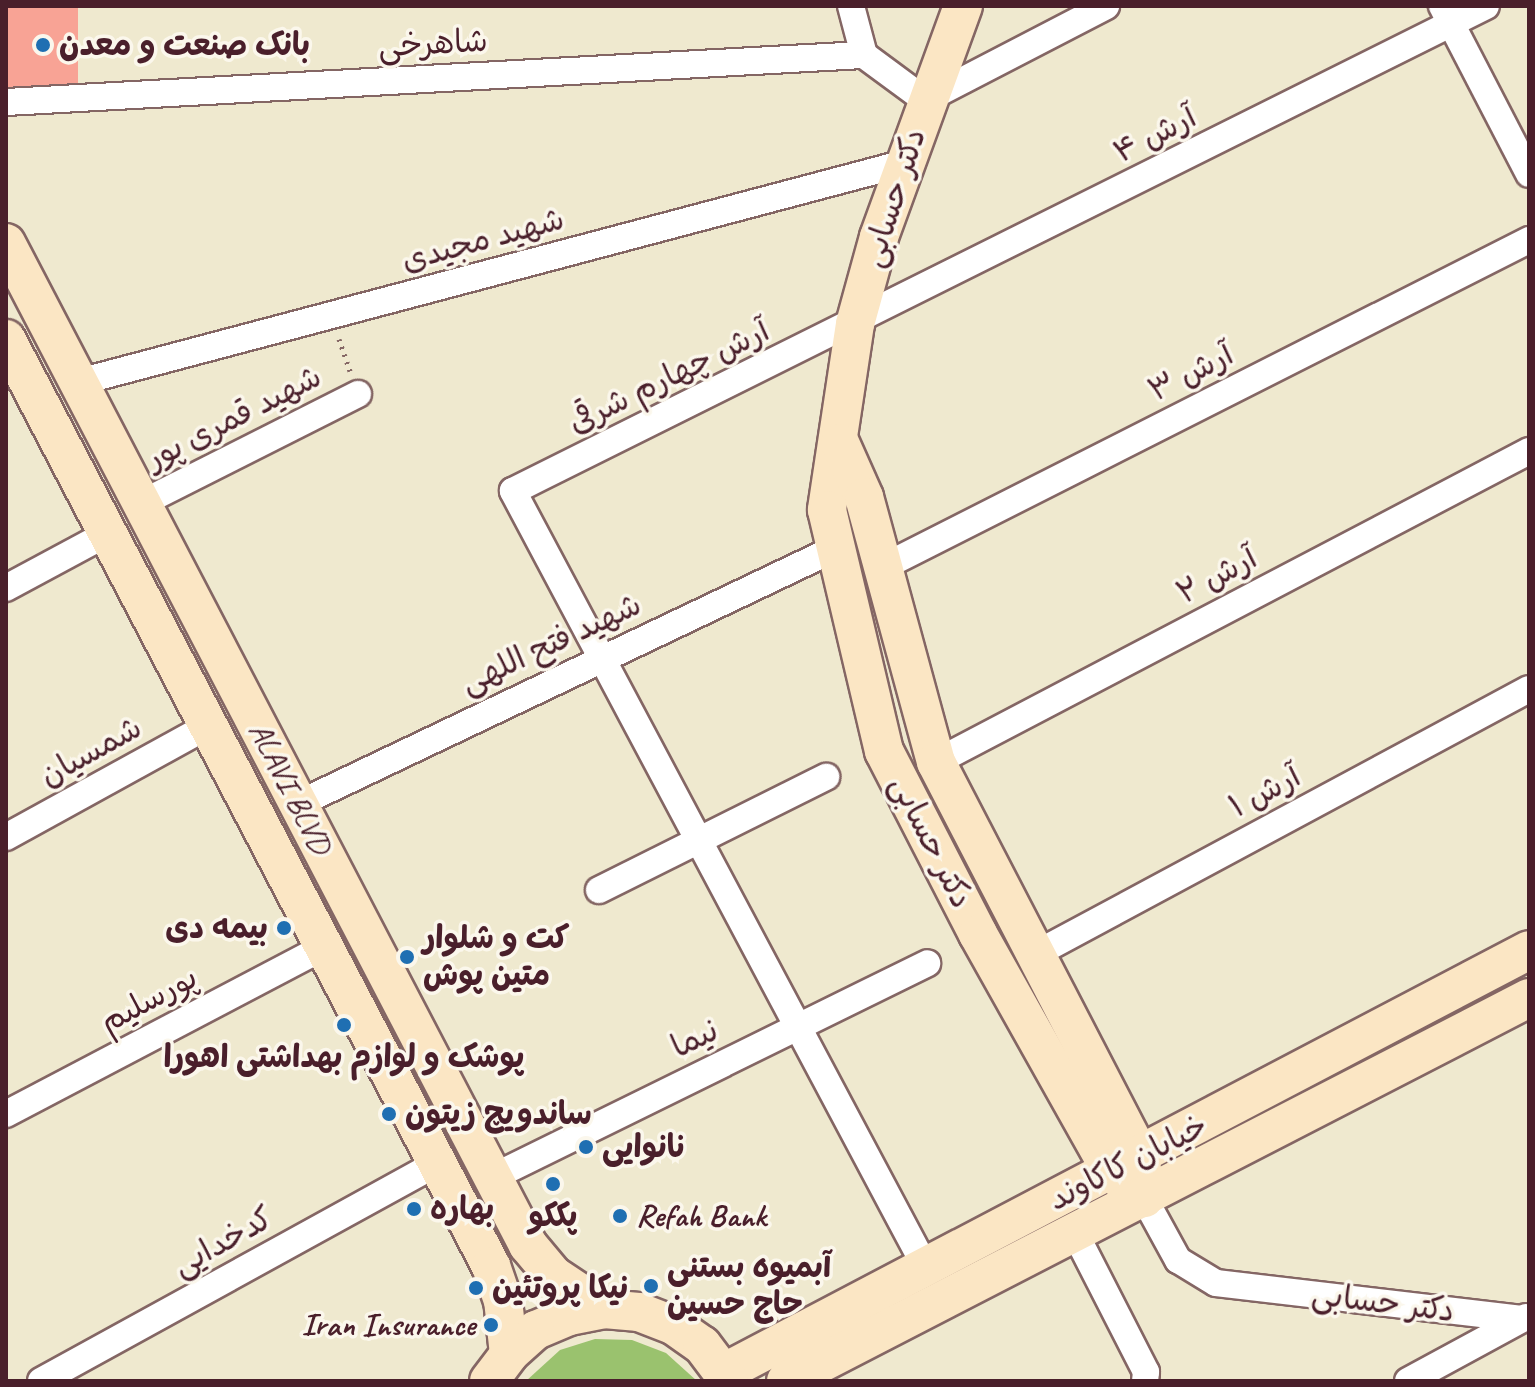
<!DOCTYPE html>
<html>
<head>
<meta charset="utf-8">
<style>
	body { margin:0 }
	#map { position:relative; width:1535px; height:1387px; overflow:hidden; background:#efe9cf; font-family:Caveat,"Playpen Sans Arabic",sans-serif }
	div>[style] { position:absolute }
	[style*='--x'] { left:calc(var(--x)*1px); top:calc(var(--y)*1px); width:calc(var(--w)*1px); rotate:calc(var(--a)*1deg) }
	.green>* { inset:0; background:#9ac26e }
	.building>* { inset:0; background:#f8a395; transform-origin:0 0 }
	.path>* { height:5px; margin-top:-2.5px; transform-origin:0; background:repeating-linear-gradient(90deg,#846664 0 2px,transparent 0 8px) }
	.roads { filter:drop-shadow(2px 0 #846664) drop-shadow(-2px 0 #846664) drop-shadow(0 2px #846664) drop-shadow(0 -2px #846664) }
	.street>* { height:26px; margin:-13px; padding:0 13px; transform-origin:13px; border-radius:13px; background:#fff }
	.secondary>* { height:38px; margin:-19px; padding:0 19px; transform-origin:19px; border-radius:19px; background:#fbe6c4 }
	.dots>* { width:22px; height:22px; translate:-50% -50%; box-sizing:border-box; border:4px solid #fbf7ec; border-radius:50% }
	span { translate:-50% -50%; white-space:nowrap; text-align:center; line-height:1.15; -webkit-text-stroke:7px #fbf7ec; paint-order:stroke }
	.street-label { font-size:32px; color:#4a1f2b }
	.poi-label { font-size:32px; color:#4a1f2b; font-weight:700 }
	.left { translate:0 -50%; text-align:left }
	.right { translate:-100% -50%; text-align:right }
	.frame { position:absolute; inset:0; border:8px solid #4a1f2b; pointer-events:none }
</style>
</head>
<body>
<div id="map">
	<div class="green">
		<div style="clip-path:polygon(595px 1339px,632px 1340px,666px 1353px,697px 1381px,526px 1381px,560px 1350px)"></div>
	</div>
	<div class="building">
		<div style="left:6px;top:6px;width:72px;height:83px"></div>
	</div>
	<div class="path">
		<div style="--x:339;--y:339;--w:34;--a:71"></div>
	</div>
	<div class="roads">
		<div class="street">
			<div style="--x:851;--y:6;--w:51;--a:75.1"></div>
			<div style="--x:864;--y:55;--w:76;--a:36.4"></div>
			<div style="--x:925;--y:100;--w:204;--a:-27.4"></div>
			<div style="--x:1442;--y:6;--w:189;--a:62.6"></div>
			<div style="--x:6;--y:102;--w:859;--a:-3.14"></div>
			<div style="--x:79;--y:382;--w:855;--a:-14.85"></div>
			<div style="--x:142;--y:503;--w:242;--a:-26.8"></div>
			<div style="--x:883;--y:567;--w:724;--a:-26.85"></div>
			<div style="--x:6;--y:588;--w:116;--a:-28.3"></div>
			<div style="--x:936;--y:762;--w:670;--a:-27.67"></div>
			<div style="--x:298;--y:804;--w:594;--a:-25.44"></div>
			<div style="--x:6;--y:837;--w:230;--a:-28.8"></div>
			<div style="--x:599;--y:890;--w:254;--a:-26.5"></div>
			<div style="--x:1032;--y:956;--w:564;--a:-28.25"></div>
			<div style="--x:6;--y:1114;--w:359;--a:-27.7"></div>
			<div style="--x:493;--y:1177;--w:484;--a:-26.2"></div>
			<div style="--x:1144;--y:1198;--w:71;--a:61.3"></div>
			<div style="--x:1178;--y:1260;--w:44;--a:31.2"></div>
			<div style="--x:1216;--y:1283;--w:308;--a:6.7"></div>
			<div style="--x:1075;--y:1233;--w:156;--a:62.9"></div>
			<div style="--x:1146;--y:1372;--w:9;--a:96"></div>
			<div style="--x:925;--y:1266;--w:878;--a:-118"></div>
			<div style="--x:513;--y:491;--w:1087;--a:-26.49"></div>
			<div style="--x:41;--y:1381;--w:452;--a:-28.8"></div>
			<div style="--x:1408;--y:1381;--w:134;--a:-28.5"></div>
		</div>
		<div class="secondary">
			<div style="--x:963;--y:6;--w:246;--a:110"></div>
			<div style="--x:879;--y:237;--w:90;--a:105.4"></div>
			<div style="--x:855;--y:324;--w:188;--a:98.6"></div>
			<div style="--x:827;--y:510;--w:248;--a:76.7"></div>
			<div style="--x:884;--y:751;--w:206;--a:62.8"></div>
			<div style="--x:978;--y:934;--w:274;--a:60.7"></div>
			<div style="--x:1112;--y:1173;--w:41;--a:38"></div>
			<div style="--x:6;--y:243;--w:1130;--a:62.48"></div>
			<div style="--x:528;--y:1245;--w:39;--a:50"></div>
			<div style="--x:553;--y:1275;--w:61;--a:33.7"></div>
			<div style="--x:6;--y:339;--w:1046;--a:62.38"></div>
			<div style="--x:491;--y:1266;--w:36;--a:71"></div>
			<div style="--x:503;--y:1300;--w:54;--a:83.7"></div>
			<div style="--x:840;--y:443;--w:59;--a:66"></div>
			<div style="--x:864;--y:497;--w:275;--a:74.8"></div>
			<div style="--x:936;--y:762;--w:446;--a:62.6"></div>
			<div style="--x:1141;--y:1158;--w:25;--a:85"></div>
			<div style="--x:725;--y:1372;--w:908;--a:-27.69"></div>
			<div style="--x:489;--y:1381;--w:34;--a:-53"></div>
			<div style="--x:509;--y:1354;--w:36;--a:-42"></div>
			<div style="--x:536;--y:1330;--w:36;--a:-23"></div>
			<div style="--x:569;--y:1316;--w:36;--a:-11"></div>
			<div style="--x:604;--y:1309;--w:35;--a:5"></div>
			<div style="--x:639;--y:1312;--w:36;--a:21"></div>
			<div style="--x:673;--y:1325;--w:35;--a:35"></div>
			<div style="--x:702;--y:1345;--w:45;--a:53.1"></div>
			<div style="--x:786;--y:1381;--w:836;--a:-27.27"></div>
		</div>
	</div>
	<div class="dots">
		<div style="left:43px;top:45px;background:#1f6fb2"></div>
		<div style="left:284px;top:928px;background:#1f6fb2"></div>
		<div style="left:407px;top:957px;background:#1f6fb2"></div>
		<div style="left:344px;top:1025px;background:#1f6fb2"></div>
		<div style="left:389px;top:1114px;background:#1f6fb2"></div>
		<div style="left:586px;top:1147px;background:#1f6fb2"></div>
		<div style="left:553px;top:1184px;background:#1f6fb2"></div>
		<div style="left:414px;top:1209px;background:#1f6fb2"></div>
		<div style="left:620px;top:1216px;background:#1f6fb2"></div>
		<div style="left:651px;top:1286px;background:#1f6fb2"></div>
		<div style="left:476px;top:1288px;background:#1f6fb2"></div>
		<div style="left:491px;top:1325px;background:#1f6fb2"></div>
	</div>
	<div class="street-label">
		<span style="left:433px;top:44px;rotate:-3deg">شاهرخی</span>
		<span style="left:1155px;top:135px;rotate:-27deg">آرش ۴</span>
		<span style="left:894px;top:198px;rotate:-72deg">دکتر حسابی</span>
		<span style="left:483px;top:240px;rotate:-15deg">شهید مجیدی</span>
		<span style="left:1191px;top:373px;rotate:-27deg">آرش ۳</span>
		<span style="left:669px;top:377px;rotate:-26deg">آرش چهارم شرقی</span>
		<span style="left:234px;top:418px;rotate:-27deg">شهید قمری پور</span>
		<span style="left:1217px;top:576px;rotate:-28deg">آرش ۲</span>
		<span style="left:551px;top:644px;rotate:-25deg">شهید فتح اللهی</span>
		<span style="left:91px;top:752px;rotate:-29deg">شمسیان</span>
		<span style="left:290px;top:788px;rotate:63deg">ALAVI BLVD</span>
		<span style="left:1265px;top:792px;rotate:-28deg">آرش ۱</span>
		<span style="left:931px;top:842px;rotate:63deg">دکتر حسابی</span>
		<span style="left:149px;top:1000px;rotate:-28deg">پورسلیم</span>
		<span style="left:695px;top:1039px;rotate:-26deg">نیما</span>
		<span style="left:1128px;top:1163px;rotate:-27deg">خیابان کاکاوند</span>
		<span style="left:223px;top:1242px;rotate:-29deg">کدخدایی</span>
		<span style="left:1383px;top:1303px;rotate:7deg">دکتر حسابی</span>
	</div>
	<div class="poi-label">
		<span class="left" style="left:59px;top:45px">بانک صنعت و معدن</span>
		<span class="right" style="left:268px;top:928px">بیمه دی</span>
		<span class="left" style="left:423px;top:957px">کت و شلوار<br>متین پوش</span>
		<span style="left:344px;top:1057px">پوشک و لوازم بهداشتی اهورا</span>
		<span class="left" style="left:405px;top:1114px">ساندویچ زیتون</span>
		<span class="left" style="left:602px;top:1147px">نانوایی</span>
		<span class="left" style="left:430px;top:1209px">بهاره</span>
		<span style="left:553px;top:1216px">پککو</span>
		<span class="left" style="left:636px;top:1216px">Refah Bank</span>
		<span class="left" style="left:667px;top:1286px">آبمیوه بستنی<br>حاج حسین</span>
		<span class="left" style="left:492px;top:1288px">نیکا پروتئین</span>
		<span class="right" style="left:475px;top:1325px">Iran Insurance</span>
	</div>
	<div class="frame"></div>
</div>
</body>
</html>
